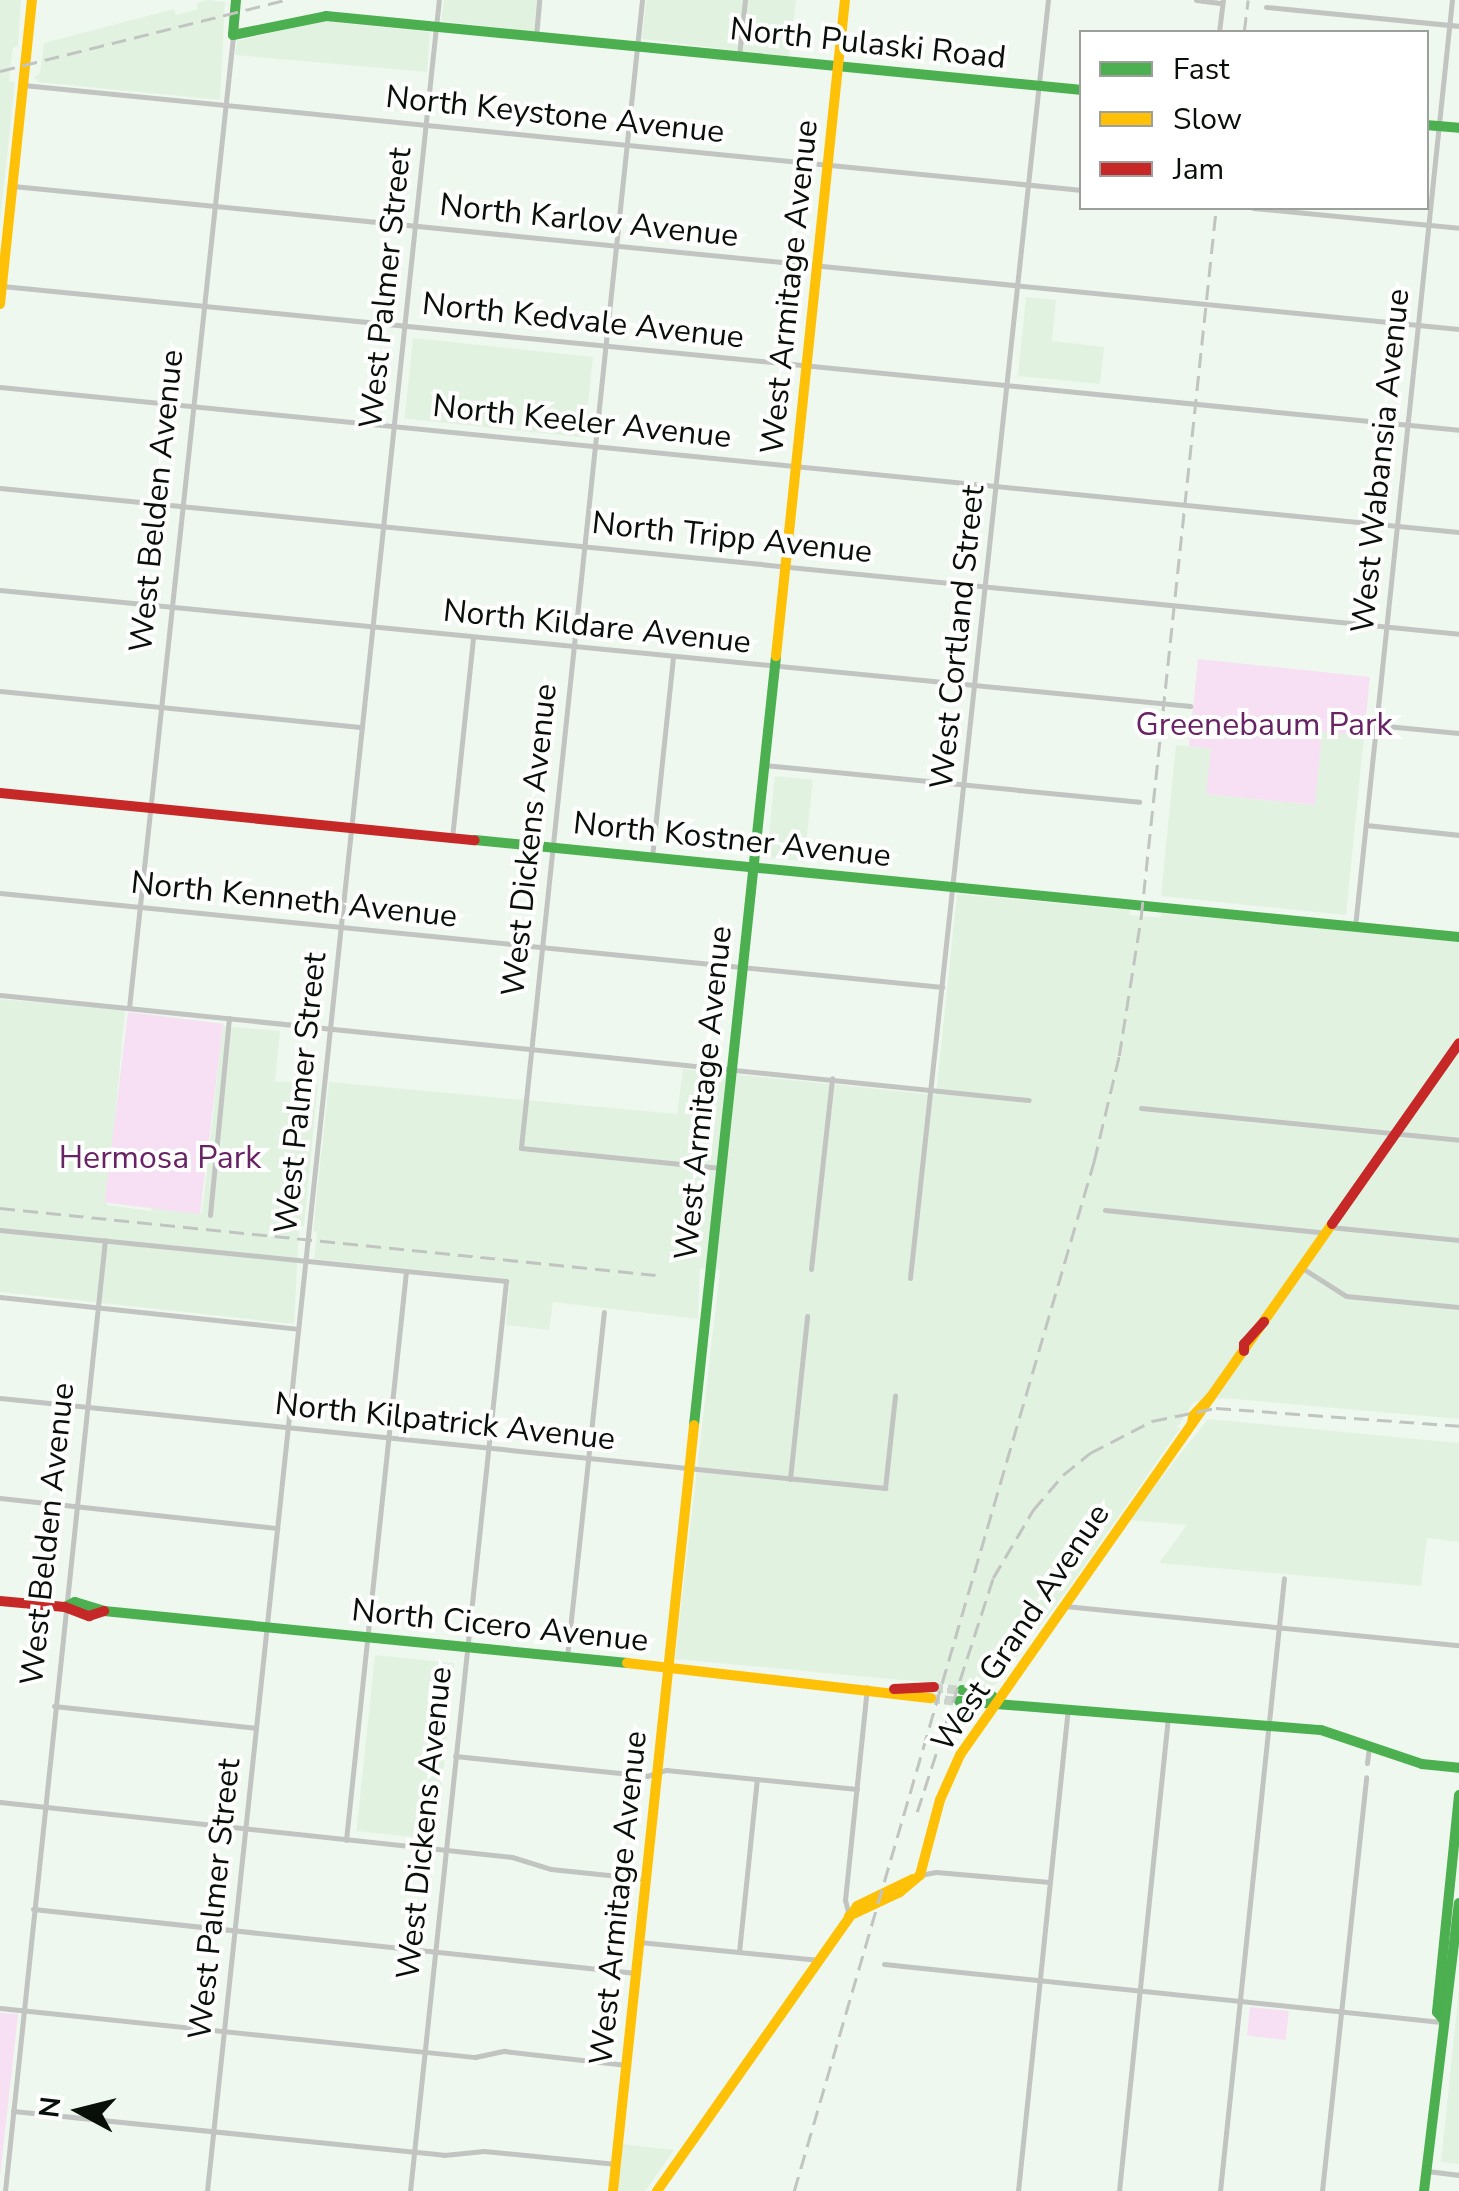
<!DOCTYPE html>
<html>
<head>
<meta charset="utf-8">
<style>
	body { margin:0 }
	#map { position:relative; width:1459px; height:2191px; overflow:hidden; background:#eef8ee; font-family:"Nunito Sans",sans-serif }
	div>[style] { position:absolute }
	[style*='--x'] { left:calc(var(--x)*1px); top:calc(var(--y)*1px); width:calc(var(--w)*1px); rotate:calc(var(--a)*1deg) }
	.built>* { inset:0; background:#e2f2e1; transform-origin:0 0 }
	.green>* { inset:0; background:#f7e0f4; transform-origin:0 0 }
	.primary-tunnel>* { height:9px; margin-top:-4.5px; transform-origin:0; background:repeating-linear-gradient(90deg,#ccd5cc 0 9px,transparent 0 13.5px) }
	.street>* { height:5px; margin:-2.5px; padding:0 2.5px; transform-origin:2.5px; border-radius:2.5px; background:#c1c4c1 }
	.fast>* { height:10px; margin:-5px; padding:0 5px; transform-origin:5px; border-radius:5px; background:#4caf50 }
	.slow>* { height:10px; margin:-5px; padding:0 5px; transform-origin:5px; border-radius:5px; background:#ffc107 }
	.jam>* { height:10px; margin:-5px; padding:0 5px; transform-origin:5px; border-radius:5px; background:#c62828 }
	.rail>* { height:2.5px; margin-top:-1.25px; transform-origin:0; background:repeating-linear-gradient(90deg,#c1c4c1 0 15px,transparent 0 23px) }
	span { translate:-50% -50%; white-space:nowrap; text-align:center; line-height:1.15; -webkit-text-stroke:8px #fff; paint-order:stroke }
	.street-label { font-size:32px; color:#090f09 }
	.park-label { font-size:32px; color:#682365 }
	.legend { position:absolute; left:1079px; top:30px; width:350px; height:180px; box-sizing:border-box; background:#fff; border:2px solid #9d9f9d; margin:0; padding:12px 18px; list-style:none; font-size:30px; color:#090f09 }
	.legend li { display:flex; align-items:center; gap:20px; height:50px }
	.legend b { width:50px; border:2px solid #9d9f9d }
	.north { position:absolute; left:30px; top:2061px; width:100px; height:100px; -webkit-text-stroke:8px #fff; paint-order:stroke; rotate:277deg; font-size:28px; font-weight:700; line-height:40px; text-align:center; color:#090f09 }
	.north::after { content:''; display:block; margin:auto; width:35px; height:45px; background:#090f09; clip-path:polygon(50% 0,100% 100%,50% 72%,0 100%) }
</style>
</head>
<body>
<div id="map">
	<div class="built">
		<div style="clip-path:polygon(0 0,21px 0,18px 46px,13px 48px,10px 70px,9px 81px,15px 82px,0 222px)"></div>
		<div style="clip-path:polygon(208px 0,225px 2px,220px 100px,38px 82px,34px 77px,40px 73px,44px 43px,174px 9px,176px 15px,198px 9px,197px 3px)"></div>
		<div style="clip-path:polygon(444px 0,543px 0,540px 32px,441px 21px)"></div>
		<div style="clip-path:polygon(646px 0,796px 0,789px 57px,642px 39px)"></div>
		<div style="clip-path:polygon(320px 21px,430px 32px,427px 72px,235px 55px,237px 41px)"></div>
		<div style="clip-path:polygon(1026px 297px,1056px 300px,1052px 341px,1104px 347px,1100px 384px,1018px 376px)"></div>
		<div style="left:413px;top:338px;width:181px;height:81px;rotate:6deg"></div>
		<div style="clip-path:polygon(1322px 732px,1364px 736px,1346px 915px,1161px 896px,1176px 745px,1211px 748px,1207px 794px,1314px 805px)"></div>
		<div style="left:775px;top:776px;width:38px;height:82px;rotate:6deg"></div>
		<div style="clip-path:polygon(957px 894px,1129px 910px,1130px 915px,1160px 918px,1161px 913px,1459px 941px,1459px 1419px,1222px 1398px,1194px 1402px,1177px 1428px,1181px 1427px,1066px 1592px,996px 1684px,987px 1688px,675px 1659px,720px 1270px,700px 1268px,698px 1319px,553px 1302px,549px 1330px,506px 1325px,510px 1279px,314px 1259px,317px 1232px,313px 1231px,329px 1082px,677px 1114px,683px 1069px,936px 1095px)"></div>
		<div style="clip-path:polygon(0 999px,125px 1010px,107px 1205px,151px 1211px,152px 1207px,202px 1213px,223px 1026px,280px 1031px,275px 1081px,318px 1084px,304px 1226px,299px 1227px,294px 1324px,0 1292px)"></div>
		<div style="clip-path:polygon(1208px 1419px,1459px 1443px,1459px 1542px,1427px 1538px,1421px 1586px,1159px 1563px,1187px 1525px,1128px 1520px)"></div>
		<div style="left:375px;top:1655px;width:80px;height:177px;rotate:6deg"></div>
		<div style="clip-path:polygon(1459px 1989px,1459px 2164px,1441px 2162px)"></div>
		<div style="clip-path:polygon(622px 2144px,674px 2150px,645px 2191px,618px 2191px)"></div>
	</div>
	<div class="green">
		<div style="clip-path:polygon(1198px 659px,1370px 677px,1364px 736px,1322px 732px,1315px 805px,1206px 794px,1211px 749px,1189px 746px)"></div>
		<div style="left:128px;top:1012px;width:96px;height:192px;rotate:7deg"></div>
		<div style="left:1250px;top:2007px;width:39px;height:29px;rotate:6deg"></div>
		<div style="clip-path:polygon(0 2013px,18px 2014px,0 2176px)"></div>
	</div>
	<div class="primary-tunnel">
		<div style="--x:934;--y:1687;--w:28;--a:6"></div>
		<div style="--x:931;--y:1698;--w:28;--a:6"></div>
	</div>
	<div class="street">
		<div style="--x:642;--y:0;--w:1154;--a:96.02"></div>
		<div style="--x:521;--y:1148;--w:201;--a:5.7"></div>
		<div style="--x:1196;--y:0;--w:26;--a:7"></div>
		<div style="--x:1266;--y:7;--w:194;--a:5.6"></div>
		<div style="--x:1219;--y:32;--w:32;--a:-83"></div>
		<div style="--x:536;--y:36;--w:36;--a:-85"></div>
		<div style="--x:739;--y:56;--w:56;--a:-83.9"></div>
		<div style="--x:23;--y:85;--w:1064;--a:5.66"></div>
		<div style="--x:13;--y:186;--w:1453;--a:5.65"></div>
		<div style="--x:1253;--y:208;--w:207;--a:5.5"></div>
		<div style="--x:2;--y:286;--w:1464;--a:5.64"></div>
		<div style="--x:0;--y:387;--w:1466;--a:5.68"></div>
		<div style="--x:0;--y:488;--w:1466;--a:5.71"></div>
		<div style="--x:0;--y:590;--w:1196;--a:5.57"></div>
		<div style="--x:0;--y:691;--w:364;--a:5.7"></div>
		<div style="--x:1376;--y:725;--w:83;--a:5.5"></div>
		<div style="--x:764;--y:765;--w:377;--a:5.6"></div>
		<div style="--x:1366;--y:825;--w:94;--a:6.1"></div>
		<div style="--x:452;--y:838;--w:202;--a:-84"></div>
		<div style="--x:652;--y:857;--w:200;--a:-84"></div>
		<div style="--x:0;--y:893;--w:947;--a:5.7"></div>
		<div style="--x:1355;--y:927;--w:932;--a:-84.03"></div>
		<div style="--x:0;--y:995;--w:1034;--a:5.83"></div>
		<div style="--x:129;--y:1008;--w:978;--a:-83.89"></div>
		<div style="--x:1141;--y:1108;--w:320;--a:5.7"></div>
		<div style="--x:1105;--y:1210;--w:222;--a:5.9"></div>
		<div style="--x:210;--y:1215;--w:198;--a:-84.5"></div>
		<div style="--x:1330;--y:1227;--w:130;--a:5.8"></div>
		<div style="--x:0;--y:1230;--w:509;--a:5.76"></div>
		<div style="--x:506;--y:1281;--w:915;--a:96.02"></div>
		<div style="--x:1302;--y:1268;--w:52;--a:32.5"></div>
		<div style="--x:1346;--y:1296;--w:114;--a:5.6"></div>
		<div style="--x:811;--y:1269;--w:192;--a:-83.7"></div>
		<div style="--x:910;--y:1278;--w:1285;--a:-83.84"></div>
		<div style="--x:0;--y:1297;--w:300;--a:6.1"></div>
		<div style="--x:0;--y:1398;--w:890;--a:5.81"></div>
		<div style="--x:885;--y:1488;--w:93;--a:-83.8"></div>
		<div style="--x:790;--y:1479;--w:164;--a:-84"></div>
		<div style="--x:0;--y:1498;--w:279;--a:6.2"></div>
		<div style="--x:1065;--y:1606;--w:396;--a:5.7"></div>
		<div style="--x:567;--y:1657;--w:347;--a:-83.9"></div>
		<div style="--x:54;--y:1706;--w:202;--a:6.2"></div>
		<div style="--x:455;--y:1756;--w:193;--a:5.9"></div>
		<div style="--x:647;--y:1776;--w:20;--a:-18"></div>
		<div style="--x:666;--y:1770;--w:192;--a:5.7"></div>
		<div style="--x:1367;--y:1763;--w:17;--a:-83"></div>
		<div style="--x:0;--y:1802;--w:515;--a:6.13"></div>
		<div style="--x:512;--y:1857;--w:41;--a:17.1"></div>
		<div style="--x:551;--y:1869;--w:96;--a:6"></div>
		<div style="--x:346;--y:1840;--w:572;--a:-83.98"></div>
		<div style="--x:920;--y:1875;--w:16;--a:-11"></div>
		<div style="--x:936;--y:1872;--w:114;--a:5"></div>
		<div style="--x:33;--y:1909;--w:606;--a:6.06"></div>
		<div style="--x:849;--y:1916;--w:16;--a:-104"></div>
		<div style="--x:845;--y:1900;--w:214;--a:-84.1"></div>
		<div style="--x:639;--y:1942;--w:181;--a:5.7"></div>
		<div style="--x:739;--y:1952;--w:174;--a:-84.1"></div>
		<div style="--x:884;--y:1964;--w:560;--a:5.94"></div>
		<div style="--x:0;--y:2008;--w:478;--a:5.9"></div>
		<div style="--x:475;--y:2057;--w:30;--a:-12"></div>
		<div style="--x:504;--y:2051;--w:123;--a:6.5"></div>
		<div style="--x:13;--y:2111;--w:433;--a:5.8"></div>
		<div style="--x:444;--y:2155;--w:40;--a:-5.7"></div>
		<div style="--x:484;--y:2151;--w:133;--a:5.6"></div>
		<div style="--x:1427;--y:2171;--w:32;--a:7"></div>
		<div style="--x:5;--y:2191;--w:956;--a:-84"></div>
		<div style="--x:207;--y:2191;--w:2203;--a:-83.96"></div>
		<div style="--x:1018;--y:2191;--w:484;--a:-84.1"></div>
		<div style="--x:1119;--y:2191;--w:475;--a:-84.1"></div>
		<div style="--x:1220;--y:2191;--w:616;--a:-84.04"></div>
		<div style="--x:1322;--y:2191;--w:416;--a:-83.9"></div>
	</div>
	<div class="fast">
		<div style="--x:236;--y:0;--w:35;--a:95"></div>
		<div style="--x:233;--y:35;--w:95;--a:-11.5"></div>
		<div style="--x:326;--y:16;--w:760;--a:5.59"></div>
		<div style="--x:1426;--y:125;--w:33;--a:5"></div>
		<div style="--x:475;--y:840;--w:989;--a:5.63"></div>
		<div style="--x:694;--y:1425;--w:773;--a:-83.91"></div>
		<div style="--x:65;--y:1607;--w:11;--a:-27"></div>
		<div style="--x:75;--y:1602;--w:30;--a:17"></div>
		<div style="--x:104;--y:1611;--w:526;--a:5.68"></div>
		<div style="--x:962;--y:1690;--w:26;--a:7"></div>
		<div style="--x:988;--y:1693;--w:11;--a:38"></div>
		<div style="--x:959;--y:1701;--w:363;--a:4.6"></div>
		<div style="--x:1321;--y:1730;--w:107;--a:18.6"></div>
		<div style="--x:1422;--y:1764;--w:37;--a:6"></div>
		<div style="--x:1442;--y:2018;--w:8;--a:-130"></div>
		<div style="--x:1437;--y:2012;--w:218;--a:-84.2"></div>
		<div style="--x:1424;--y:2191;--w:290;--a:-83.1"></div>
	</div>
	<div class="slow">
		<div style="--x:0;--y:304;--w:306;--a:-84"></div>
		<div style="--x:776;--y:656;--w:660;--a:-84"></div>
		<div style="--x:1192;--y:1424;--w:8;--a:-83"></div>
		<div style="--x:1193;--y:1416;--w:26;--a:-47"></div>
		<div style="--x:627;--y:1663;--w:306;--a:6.6"></div>
		<div style="--x:849;--y:1916;--w:56;--a:-25.2"></div>
		<div style="--x:900;--y:1892;--w:26;--a:-40"></div>
		<div style="--x:920;--y:1875;--w:78;--a:-75.1"></div>
		<div style="--x:940;--y:1800;--w:49;--a:-66"></div>
		<div style="--x:960;--y:1755;--w:648;--a:-54.99"></div>
		<div style="--x:613;--y:2191;--w:770;--a:-83.96"></div>
		<div style="--x:657;--y:2191;--w:348;--a:-54.9"></div>
		<div style="--x:857;--y:1906;--w:62;--a:-25.7"></div>
	</div>
	<div class="jam">
		<div style="--x:0;--y:793;--w:477;--a:5.7"></div>
		<div style="--x:1332;--y:1224;--w:221;--a:-54.9"></div>
		<div style="--x:1244;--y:1351;--w:7;--a:-90"></div>
		<div style="--x:1244;--y:1344;--w:30;--a:-48"></div>
		<div style="--x:0;--y:1601;--w:65;--a:5.3"></div>
		<div style="--x:65;--y:1607;--w:26;--a:21"></div>
		<div style="--x:89;--y:1616;--w:16;--a:-18"></div>
		<div style="--x:894;--y:1689;--w:40;--a:-2.9"></div>
	</div>
	<div class="rail">
		<div style="--x:1244;--y:32;--w:32;--a:-83"></div>
		<div style="--x:0;--y:71;--w:293;--a:-14"></div>
		<div style="--x:0;--y:1208;--w:659;--a:5.83"></div>
		<div style="--x:917;--y:1812;--w:246;--a:-72"></div>
		<div style="--x:993;--y:1578;--w:79;--a:-59.5"></div>
		<div style="--x:1033;--y:1510;--w:46;--a:-49.4"></div>
		<div style="--x:1063;--y:1475;--w:35;--a:-39"></div>
		<div style="--x:1090;--y:1453;--w:70;--a:-27.3"></div>
		<div style="--x:1152;--y:1421;--w:65;--a:-11.5"></div>
		<div style="--x:1216;--y:1408;--w:244;--a:4.2"></div>
		<div style="--x:794;--y:2191;--w:1073;--a:-73.76"></div>
		<div style="--x:1094;--y:1161;--w:108;--a:-76.6"></div>
		<div style="--x:1119;--y:1056;--w:141;--a:-81"></div>
		<div style="--x:1141;--y:917;--w:713;--a:-83.96"></div>
	</div>
	<div class="street-label">
		<span style="left:868px;top:44px;rotate:6deg">North Pulaski Road</span>
		<span style="left:555px;top:115px;rotate:6deg">North Keystone Avenue</span>
		<span style="left:589px;top:221px;rotate:6deg">North Karlov Avenue</span>
		<span style="left:790px;top:287px;rotate:-84deg">West Armitage Avenue</span>
		<span style="left:386px;top:288px;rotate:-84deg">West Palmer Street</span>
		<span style="left:583px;top:321px;rotate:6deg">North Kedvale Avenue</span>
		<span style="left:582px;top:422px;rotate:6deg">North Keeler Avenue</span>
		<span style="left:1381px;top:461px;rotate:-84deg">West Wabansia Avenue</span>
		<span style="left:157px;top:501px;rotate:-84deg">West Belden Avenue</span>
		<span style="left:732px;top:538px;rotate:6deg">North Tripp Avenue</span>
		<span style="left:597px;top:627px;rotate:6deg">North Kildare Avenue</span>
		<span style="left:958px;top:637px;rotate:-84deg">West Cortland Street</span>
		<span style="left:530px;top:840px;rotate:-84deg">West Dickens Avenue</span>
		<span style="left:732px;top:840px;rotate:6deg">North Kostner Avenue</span>
		<span style="left:294px;top:900px;rotate:6deg">North Kenneth Avenue</span>
		<span style="left:301px;top:1093px;rotate:-84deg">West Palmer Street</span>
		<span style="left:704px;top:1093px;rotate:-84deg">West Armitage Avenue</span>
		<span style="left:445px;top:1422px;rotate:6deg">North Kilpatrick Avenue</span>
		<span style="left:48px;top:1534px;rotate:-84deg">West Belden Avenue</span>
		<span style="left:500px;top:1626px;rotate:6deg">North Cicero Avenue</span>
		<span style="left:1021px;top:1628px;rotate:-56deg">West Grand Avenue</span>
		<span style="left:425px;top:1823px;rotate:-84deg">West Dickens Avenue</span>
		<span style="left:619px;top:1898px;rotate:-84deg">West Armitage Avenue</span>
		<span style="left:215px;top:1899px;rotate:-84deg">West Palmer Street</span>
	</div>
	<div class="park-label">
		<span style="left:1264px;top:725px">Greenebaum Park</span>
		<span style="left:160px;top:1158px">Hermosa Park</span>
	</div>
	<ul class="legend">
	<li><b style="height:12px;background:#4caf50"></b>Fast</li>
	<li><b style="height:12px;background:#ffc107"></b>Slow</li>
	<li><b style="height:12px;background:#c62828"></b>Jam</li>
	</ul>
	<div class="north">N</div>
</div>
</body>
</html>
